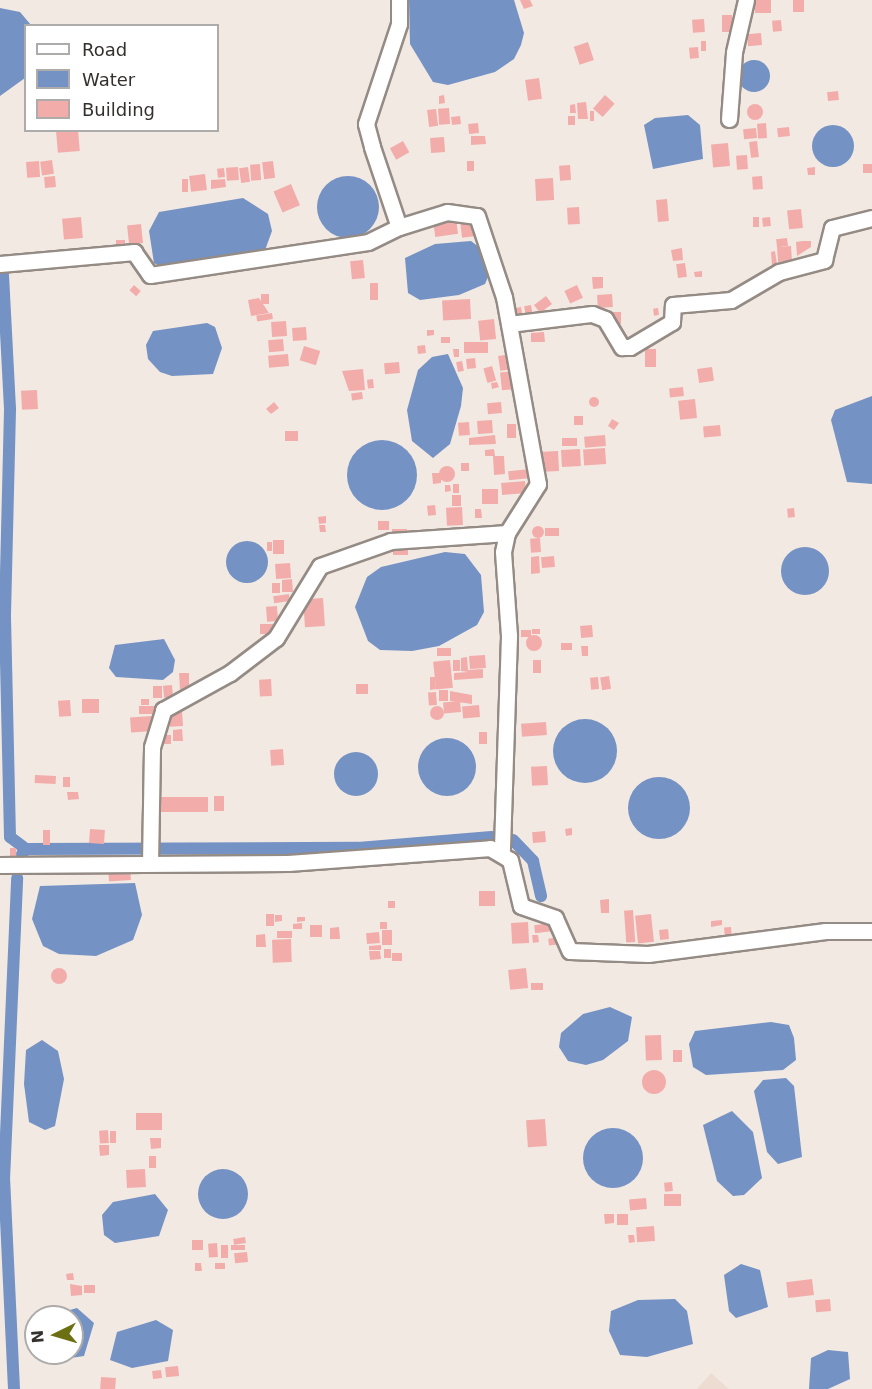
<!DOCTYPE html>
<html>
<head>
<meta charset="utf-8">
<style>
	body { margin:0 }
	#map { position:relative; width:872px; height:1389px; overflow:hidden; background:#f3e9e3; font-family:"DejaVu Sans",sans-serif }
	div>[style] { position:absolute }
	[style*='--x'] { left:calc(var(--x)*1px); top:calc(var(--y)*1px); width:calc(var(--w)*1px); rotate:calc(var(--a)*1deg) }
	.built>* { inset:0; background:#eddcd1 }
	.water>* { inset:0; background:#7492c3 }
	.round { border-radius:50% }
	.canal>* { height:12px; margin:-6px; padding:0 6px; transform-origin:6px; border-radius:6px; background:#7492c3 }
	.building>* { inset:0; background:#f2adab; transform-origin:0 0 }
	.roads { filter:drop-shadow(2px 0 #958b85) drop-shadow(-2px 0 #958b85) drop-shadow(0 2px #958b85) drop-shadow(0 -2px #958b85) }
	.minor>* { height:15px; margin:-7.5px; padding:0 7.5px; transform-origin:7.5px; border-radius:7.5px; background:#fff }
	span { translate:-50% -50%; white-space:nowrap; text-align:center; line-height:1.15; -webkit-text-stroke:6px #fff; paint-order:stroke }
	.legend { position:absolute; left:24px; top:24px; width:195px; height:108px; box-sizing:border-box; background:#fff; border:2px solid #aeacab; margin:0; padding:8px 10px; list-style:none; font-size:18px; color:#34302e }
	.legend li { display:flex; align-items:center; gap:12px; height:30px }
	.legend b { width:30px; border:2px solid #aeacab }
	.north { position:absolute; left:24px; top:1305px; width:60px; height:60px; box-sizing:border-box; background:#fff; border:2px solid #aeacab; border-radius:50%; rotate:265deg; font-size:16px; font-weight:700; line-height:24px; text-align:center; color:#34302e }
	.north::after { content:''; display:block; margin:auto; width:21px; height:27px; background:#6d6f13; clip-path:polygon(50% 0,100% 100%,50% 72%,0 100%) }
</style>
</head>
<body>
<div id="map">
	<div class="built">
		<div style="clip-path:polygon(711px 1373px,729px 1389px,697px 1389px)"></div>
	</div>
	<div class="water">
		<div style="clip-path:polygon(409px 0,514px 0,524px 33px,521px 45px,514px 59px,495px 72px,448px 85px,433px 82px,410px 44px)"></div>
		<div style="clip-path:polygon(0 8px,20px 12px,31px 25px,26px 26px,25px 78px,0 96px)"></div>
		<div class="round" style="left:738px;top:60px;width:32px;height:32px"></div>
		<div style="clip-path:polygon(688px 115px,700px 125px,703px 159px,653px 169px,644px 125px,655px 118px)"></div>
		<div class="round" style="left:812px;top:125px;width:42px;height:42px"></div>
		<div class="round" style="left:317px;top:176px;width:62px;height:62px"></div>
		<div style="clip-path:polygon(243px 198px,268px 214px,272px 231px,264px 253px,164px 268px,154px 263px,149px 231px,159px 212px)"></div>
		<div style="clip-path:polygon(471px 241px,484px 251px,490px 272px,485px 284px,459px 295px,420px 300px,408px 293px,405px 258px,435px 244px)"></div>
		<div style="clip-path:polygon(207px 323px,215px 327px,222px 348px,213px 374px,172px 376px,160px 372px,148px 359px,146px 345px,153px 331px)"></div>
		<div style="clip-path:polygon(448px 354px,463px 388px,461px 406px,450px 444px,433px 458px,412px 441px,407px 410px,418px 370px,432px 357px)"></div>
		<div style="clip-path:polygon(872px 396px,872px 484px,847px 482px,831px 420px,835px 410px)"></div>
		<div class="round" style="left:347px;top:440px;width:70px;height:70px"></div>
		<div class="round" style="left:226px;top:541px;width:42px;height:42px"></div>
		<div class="round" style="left:781px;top:547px;width:48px;height:48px"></div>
		<div style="clip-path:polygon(445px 552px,465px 554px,481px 575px,484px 612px,477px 625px,439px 646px,412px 651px,380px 650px,368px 641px,355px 607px,367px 577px,381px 567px)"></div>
		<div style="clip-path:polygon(164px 639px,175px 660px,173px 672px,163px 680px,116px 677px,109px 668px,115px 645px)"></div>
		<div class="round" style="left:553px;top:719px;width:64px;height:64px"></div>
		<div class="round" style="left:418px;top:738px;width:58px;height:58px"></div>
		<div class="round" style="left:334px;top:752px;width:44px;height:44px"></div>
		<div class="round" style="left:628px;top:777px;width:62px;height:62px"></div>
		<div style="clip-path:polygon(135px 883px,142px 915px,133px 940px,96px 956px,59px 954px,43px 946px,32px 919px,40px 886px)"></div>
		<div style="clip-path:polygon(610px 1007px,632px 1017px,628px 1041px,603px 1060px,586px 1065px,568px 1061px,559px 1047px,561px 1033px,583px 1014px)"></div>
		<div style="clip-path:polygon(771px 1022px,789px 1025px,794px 1038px,796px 1060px,783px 1070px,706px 1075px,693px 1067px,689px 1044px,695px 1031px)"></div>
		<div style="clip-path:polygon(42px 1040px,58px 1051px,64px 1079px,55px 1126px,45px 1130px,29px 1122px,24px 1084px,26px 1050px)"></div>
		<div style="clip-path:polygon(786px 1078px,794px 1086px,802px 1157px,778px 1164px,767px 1152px,754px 1091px,763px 1080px)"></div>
		<div style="clip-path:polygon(732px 1111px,753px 1132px,762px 1178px,744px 1195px,733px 1196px,717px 1181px,703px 1125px)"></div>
		<div class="round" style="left:583px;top:1128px;width:60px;height:60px"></div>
		<div class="round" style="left:198px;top:1169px;width:50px;height:50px"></div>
		<div style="clip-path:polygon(155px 1194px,168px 1210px,159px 1236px,115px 1243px,104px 1235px,102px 1215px,113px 1202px)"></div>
		<div style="clip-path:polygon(741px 1264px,760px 1270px,768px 1307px,736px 1318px,729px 1311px,724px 1275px)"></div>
		<div style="clip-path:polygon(675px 1299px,687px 1311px,693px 1344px,647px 1357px,620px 1355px,609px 1331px,611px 1311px,638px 1300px)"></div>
		<div style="clip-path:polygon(77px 1308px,94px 1323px,84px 1356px,57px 1360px,43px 1353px,72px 1353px,72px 1317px,45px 1317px)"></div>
		<div style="clip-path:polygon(156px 1320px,173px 1330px,168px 1361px,132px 1368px,110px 1360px,117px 1332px)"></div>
		<div style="clip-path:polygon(828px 1350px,848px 1352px,850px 1379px,828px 1389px,809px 1389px,811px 1358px)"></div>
	</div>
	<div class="canal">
		<div style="--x:3;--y:275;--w:135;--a:87"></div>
		<div style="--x:10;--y:410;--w:207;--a:91.4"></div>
		<div style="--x:5;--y:617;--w:220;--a:88.7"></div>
		<div style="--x:10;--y:837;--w:20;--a:37"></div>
		<div style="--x:513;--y:840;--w:29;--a:46"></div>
		<div style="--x:533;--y:861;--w:36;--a:77"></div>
		<div style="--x:22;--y:854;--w:6;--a:-51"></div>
		<div style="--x:26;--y:849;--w:332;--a:-0.2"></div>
		<div style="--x:358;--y:848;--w:134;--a:-4.7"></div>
		<div style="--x:14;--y:1389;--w:209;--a:-92.7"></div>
		<div style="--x:4;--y:1180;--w:302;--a:-87.5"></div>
	</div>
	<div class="building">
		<div style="clip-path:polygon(520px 0,530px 0,533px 6px,524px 9px)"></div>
		<div style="left:755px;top:0;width:16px;height:13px"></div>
		<div style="left:793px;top:0;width:11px;height:12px"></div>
		<div style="left:722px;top:15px;width:10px;height:17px"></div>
		<div style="left:704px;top:19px;width:13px;height:12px;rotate:86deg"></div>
		<div style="left:781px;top:20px;width:11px;height:9px;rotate:85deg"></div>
		<div style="left:761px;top:33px;width:12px;height:14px;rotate:85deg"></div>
		<div style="left:701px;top:41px;width:5px;height:10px"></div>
		<div style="left:588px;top:42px;width:19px;height:15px;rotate:72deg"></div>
		<div style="left:698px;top:47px;width:11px;height:9px;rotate:85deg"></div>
		<div style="left:539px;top:78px;width:21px;height:14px;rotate:82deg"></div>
		<div style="left:838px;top:91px;width:9px;height:11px;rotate:84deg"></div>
		<div style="clip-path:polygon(444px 95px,445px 103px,439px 104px,439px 96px)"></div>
		<div style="left:605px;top:95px;width:13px;height:18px;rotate:42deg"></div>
		<div style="clip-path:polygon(586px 102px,588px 119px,578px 119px,577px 103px)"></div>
		<div class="round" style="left:747px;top:104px;width:16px;height:16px"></div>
		<div style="clip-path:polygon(575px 104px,576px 113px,570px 113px,570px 105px)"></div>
		<div style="left:449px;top:108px;width:16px;height:11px;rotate:86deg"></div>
		<div style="left:436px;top:109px;width:17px;height:9px;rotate:83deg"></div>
		<div style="left:590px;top:111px;width:4px;height:10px"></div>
		<div style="left:460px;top:116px;width:8px;height:9px;rotate:83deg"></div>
		<div style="left:568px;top:116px;width:7px;height:9px"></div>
		<div style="left:478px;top:123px;width:10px;height:10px;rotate:84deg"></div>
		<div style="left:766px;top:123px;width:15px;height:9px;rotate:86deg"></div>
		<div style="left:789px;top:127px;width:9px;height:12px;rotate:84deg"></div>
		<div style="left:756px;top:128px;width:10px;height:13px;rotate:84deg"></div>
		<div style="left:78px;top:130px;width:21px;height:22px;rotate:85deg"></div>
		<div style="clip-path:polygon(471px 136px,485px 136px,486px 144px,471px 145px)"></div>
		<div style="left:444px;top:137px;width:15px;height:14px;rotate:86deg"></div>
		<div style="left:403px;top:141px;width:13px;height:15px;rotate:61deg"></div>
		<div style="left:757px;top:141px;width:16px;height:8px;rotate:83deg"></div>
		<div style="left:728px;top:143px;width:23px;height:17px;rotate:85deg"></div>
		<div style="left:747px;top:155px;width:14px;height:11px;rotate:86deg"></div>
		<div style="left:52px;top:160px;width:14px;height:12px;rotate:82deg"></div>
		<div style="left:39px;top:161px;width:16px;height:13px;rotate:86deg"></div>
		<div style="left:273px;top:161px;width:17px;height:11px;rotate:83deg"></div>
		<div style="left:467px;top:161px;width:7px;height:10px"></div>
		<div style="left:260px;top:164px;width:16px;height:10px;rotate:86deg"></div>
		<div style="left:863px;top:164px;width:9px;height:9px"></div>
		<div style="left:570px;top:165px;width:15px;height:11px;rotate:86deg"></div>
		<div style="left:238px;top:167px;width:13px;height:12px;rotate:86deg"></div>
		<div style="left:248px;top:167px;width:15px;height:9px;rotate:82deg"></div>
		<div style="clip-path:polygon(815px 167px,815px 175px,808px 175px,807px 168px)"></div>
		<div style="left:224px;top:168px;width:9px;height:7px;rotate:84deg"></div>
		<div style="left:205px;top:174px;width:16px;height:16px;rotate:83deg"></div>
		<div style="left:55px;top:176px;width:11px;height:11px;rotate:85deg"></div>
		<div style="left:762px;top:176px;width:13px;height:10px;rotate:86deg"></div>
		<div style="left:553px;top:178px;width:22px;height:18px;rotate:87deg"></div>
		<div style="left:182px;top:179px;width:6px;height:13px"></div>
		<div style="clip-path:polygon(225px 179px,226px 187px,211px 189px,211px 180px)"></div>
		<div style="left:291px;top:184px;width:23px;height:19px;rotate:67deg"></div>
		<div style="left:667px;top:199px;width:22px;height:11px;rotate:85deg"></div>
		<div style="left:579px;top:207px;width:17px;height:12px;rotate:87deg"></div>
		<div style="left:801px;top:209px;width:19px;height:14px;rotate:84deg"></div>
		<div style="left:81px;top:217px;width:21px;height:19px;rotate:85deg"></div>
		<div style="left:753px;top:217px;width:6px;height:10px"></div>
		<div style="left:770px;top:217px;width:9px;height:8px;rotate:84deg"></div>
		<div style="left:456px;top:219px;width:15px;height:23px;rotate:82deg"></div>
		<div style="left:475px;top:220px;width:16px;height:15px;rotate:83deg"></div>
		<div style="left:141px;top:224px;width:19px;height:14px;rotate:84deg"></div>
		<div style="left:787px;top:238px;width:8px;height:11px;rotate:83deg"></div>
		<div style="left:116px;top:240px;width:9px;height:10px"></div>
		<div style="clip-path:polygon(803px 241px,811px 241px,811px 247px,797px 256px,796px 242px)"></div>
		<div style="left:791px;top:246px;width:15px;height:14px;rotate:86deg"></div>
		<div style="clip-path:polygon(682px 248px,683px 260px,673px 261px,671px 250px)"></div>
		<div style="clip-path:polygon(775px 251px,777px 264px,772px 265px,771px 252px)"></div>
		<div style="left:363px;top:260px;width:18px;height:13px;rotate:84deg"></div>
		<div style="left:685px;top:263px;width:14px;height:9px;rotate:82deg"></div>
		<div style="clip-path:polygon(702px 271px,702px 277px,695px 277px,694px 272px)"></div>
		<div style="clip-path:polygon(592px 277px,603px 277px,603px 288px,593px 289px)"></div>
		<div style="left:370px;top:283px;width:8px;height:17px"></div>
		<div style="left:134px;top:285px;width:9px;height:7px;rotate:41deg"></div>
		<div style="left:577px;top:285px;width:14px;height:14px;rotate:65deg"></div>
		<div style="left:261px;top:294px;width:8px;height:10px"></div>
		<div style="left:612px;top:294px;width:13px;height:15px;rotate:86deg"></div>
		<div style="left:546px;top:296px;width:10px;height:15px;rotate:53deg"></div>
		<div style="clip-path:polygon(259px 298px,269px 313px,251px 316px,248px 300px)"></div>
		<div style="left:470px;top:299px;width:20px;height:28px;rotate:87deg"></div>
		<div style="left:531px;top:305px;width:11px;height:7px;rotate:80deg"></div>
		<div style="left:521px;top:307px;width:11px;height:7px;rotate:80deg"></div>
		<div style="left:658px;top:308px;width:7px;height:5px;rotate:82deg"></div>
		<div style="left:621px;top:312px;width:12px;height:10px;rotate:90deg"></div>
		<div style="left:272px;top:313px;width:6px;height:16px;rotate:81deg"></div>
		<div style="left:494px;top:319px;width:20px;height:16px;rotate:84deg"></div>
		<div style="left:286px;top:321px;width:15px;height:15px;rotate:86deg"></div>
		<div style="left:306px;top:327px;width:13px;height:14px;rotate:86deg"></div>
		<div style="clip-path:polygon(427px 330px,434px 330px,434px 335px,427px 336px)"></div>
		<div style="clip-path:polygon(544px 332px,545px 342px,531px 342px,531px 333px)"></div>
		<div style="left:441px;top:337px;width:9px;height:6px"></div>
		<div style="left:283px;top:339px;width:12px;height:15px;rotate:85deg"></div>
		<div style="left:488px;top:342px;width:11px;height:24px;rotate:90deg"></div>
		<div style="left:425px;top:345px;width:8px;height:8px;rotate:83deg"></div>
		<div style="left:304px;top:346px;width:17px;height:15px;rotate:17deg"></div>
		<div style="clip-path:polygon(453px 349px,459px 349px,459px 357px,454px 357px)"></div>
		<div style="left:656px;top:349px;width:18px;height:11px;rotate:90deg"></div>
		<div style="left:288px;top:354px;width:12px;height:20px;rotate:85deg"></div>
		<div style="left:512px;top:354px;width:15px;height:14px;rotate:82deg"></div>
		<div style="left:475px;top:358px;width:10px;height:9px;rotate:84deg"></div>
		<div style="left:462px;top:361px;width:10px;height:6px;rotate:79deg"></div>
		<div style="left:399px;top:362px;width:11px;height:15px;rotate:85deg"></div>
		<div style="left:492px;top:366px;width:15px;height:9px;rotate:74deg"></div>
		<div style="left:712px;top:367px;width:14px;height:15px;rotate:82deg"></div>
		<div style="clip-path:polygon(363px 369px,365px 390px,349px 391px,342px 371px)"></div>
		<div style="left:514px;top:371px;width:18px;height:14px;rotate:84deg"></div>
		<div style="left:373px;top:379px;width:9px;height:6px;rotate:84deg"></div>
		<div style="clip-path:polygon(497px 382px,499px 387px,492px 389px,491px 383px)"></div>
		<div style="left:683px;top:387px;width:9px;height:14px;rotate:84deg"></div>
		<div style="left:37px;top:390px;width:19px;height:16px;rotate:87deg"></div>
		<div style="left:362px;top:392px;width:7px;height:11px;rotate:82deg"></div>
		<div class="round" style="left:589px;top:397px;width:10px;height:10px"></div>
		<div style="left:695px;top:399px;width:19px;height:17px;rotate:84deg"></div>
		<div style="clip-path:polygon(274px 402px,279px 408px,271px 414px,266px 409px)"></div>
		<div style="left:501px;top:402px;width:11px;height:14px;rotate:85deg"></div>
		<div style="left:583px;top:416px;width:9px;height:9px;rotate:90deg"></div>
		<div style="clip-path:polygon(612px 419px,619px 423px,614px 430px,608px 426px)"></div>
		<div style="left:492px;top:420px;width:13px;height:15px;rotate:86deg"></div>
		<div style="left:469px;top:422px;width:13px;height:11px;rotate:86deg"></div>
		<div style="left:507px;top:424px;width:9px;height:14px"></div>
		<div style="left:720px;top:425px;width:11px;height:17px;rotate:85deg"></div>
		<div style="left:298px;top:431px;width:10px;height:13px;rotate:90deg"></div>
		<div style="clip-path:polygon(495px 435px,496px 444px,469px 445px,469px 438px)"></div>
		<div style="left:605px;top:435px;width:11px;height:21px;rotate:85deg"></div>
		<div style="left:577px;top:438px;width:8px;height:15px;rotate:90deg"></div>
		<div style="left:605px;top:448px;width:16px;height:22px;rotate:86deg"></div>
		<div style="clip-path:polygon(494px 449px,495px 456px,504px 456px,505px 474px,494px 475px,493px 456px,485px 456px,485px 450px)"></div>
		<div style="left:580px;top:449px;width:17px;height:19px;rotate:87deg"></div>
		<div style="left:558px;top:451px;width:20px;height:21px;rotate:87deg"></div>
		<div style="left:469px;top:463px;width:8px;height:8px;rotate:90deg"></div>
		<div class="round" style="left:439px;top:466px;width:16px;height:16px"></div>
		<div style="left:530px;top:469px;width:9px;height:22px;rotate:84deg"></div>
		<div style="clip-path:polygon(432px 473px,441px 473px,441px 483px,433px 484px)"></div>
		<div style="left:525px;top:481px;width:12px;height:24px;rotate:85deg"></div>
		<div style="left:453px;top:484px;width:6px;height:9px"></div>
		<div style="clip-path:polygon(445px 485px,450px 485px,451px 491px,445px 492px)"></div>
		<div style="left:498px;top:489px;width:15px;height:16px;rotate:90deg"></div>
		<div style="left:452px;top:495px;width:9px;height:11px"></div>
		<div style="left:435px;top:505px;width:10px;height:8px;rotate:84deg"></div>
		<div style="left:462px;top:507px;width:18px;height:16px;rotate:87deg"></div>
		<div style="left:794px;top:508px;width:9px;height:7px;rotate:84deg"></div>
		<div style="clip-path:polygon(475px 509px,481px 509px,482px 518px,475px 518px)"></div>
		<div style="clip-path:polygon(326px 516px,326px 523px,319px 524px,318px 517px)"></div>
		<div style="left:378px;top:521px;width:11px;height:9px"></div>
		<div style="clip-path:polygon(319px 525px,325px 525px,326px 532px,320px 532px)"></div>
		<div class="round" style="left:532px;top:526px;width:12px;height:12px"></div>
		<div style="left:559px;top:528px;width:8px;height:14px;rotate:90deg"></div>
		<div style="left:392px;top:529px;width:15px;height:7px"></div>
		<div style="left:408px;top:538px;width:17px;height:15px;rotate:90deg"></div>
		<div style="left:540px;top:538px;width:14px;height:10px;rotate:86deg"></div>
		<div style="left:273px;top:540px;width:11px;height:14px"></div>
		<div style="left:267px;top:542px;width:5px;height:9px"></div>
		<div style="clip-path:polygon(539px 556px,540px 573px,531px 574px,531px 557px)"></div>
		<div style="left:554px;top:556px;width:11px;height:13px;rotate:85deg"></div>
		<div style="left:290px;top:563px;width:15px;height:15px;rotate:86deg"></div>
		<div style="clip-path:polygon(292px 579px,293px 592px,282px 592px,282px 580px)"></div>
		<div style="left:272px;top:583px;width:8px;height:10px"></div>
		<div style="left:289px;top:594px;width:7px;height:16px;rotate:82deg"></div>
		<div style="left:323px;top:598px;width:28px;height:20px;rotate:86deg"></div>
		<div style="left:277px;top:606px;width:15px;height:11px;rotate:86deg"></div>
		<div style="left:279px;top:624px;width:10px;height:19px;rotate:90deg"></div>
		<div style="left:592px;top:625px;width:12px;height:12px;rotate:85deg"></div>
		<div style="left:532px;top:629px;width:8px;height:5px"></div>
		<div style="left:531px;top:630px;width:7px;height:10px;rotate:90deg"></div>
		<div class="round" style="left:526px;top:635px;width:16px;height:16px"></div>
		<div style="left:572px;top:643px;width:7px;height:11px;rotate:90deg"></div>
		<div style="clip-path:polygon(581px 646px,588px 646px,588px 656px,582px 656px)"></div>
		<div style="left:451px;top:648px;width:8px;height:14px;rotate:90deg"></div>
		<div style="left:485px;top:655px;width:13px;height:16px;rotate:86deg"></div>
		<div style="clip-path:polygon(467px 657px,468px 670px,483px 669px,483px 678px,454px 680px,454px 673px,468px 672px,461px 671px,461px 658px)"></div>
		<div style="left:450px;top:660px;width:28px;height:17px;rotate:84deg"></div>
		<div style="left:460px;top:660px;width:11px;height:7px;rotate:90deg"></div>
		<div style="left:533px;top:660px;width:8px;height:13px"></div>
		<div style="clip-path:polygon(179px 673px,189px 673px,189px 689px,180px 690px)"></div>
		<div style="left:609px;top:676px;width:13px;height:9px;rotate:81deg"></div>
		<div style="clip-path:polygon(430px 677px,435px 677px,436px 689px,430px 690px)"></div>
		<div style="left:598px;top:677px;width:12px;height:8px;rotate:85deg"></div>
		<div style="left:271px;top:679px;width:17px;height:12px;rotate:87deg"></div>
		<div style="left:356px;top:684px;width:12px;height:10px"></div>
		<div style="left:172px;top:685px;width:12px;height:9px;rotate:85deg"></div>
		<div style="left:153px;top:686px;width:9px;height:12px"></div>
		<div style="left:448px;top:690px;width:11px;height:9px;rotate:90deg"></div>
		<div style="clip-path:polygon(450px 691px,472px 695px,472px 704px,450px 701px)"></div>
		<div style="left:436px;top:692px;width:13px;height:8px;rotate:86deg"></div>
		<div style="left:99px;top:699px;width:14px;height:17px;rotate:90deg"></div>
		<div style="left:141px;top:699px;width:8px;height:6px"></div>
		<div style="left:70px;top:700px;width:16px;height:12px;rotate:86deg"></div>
		<div style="left:460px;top:701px;width:11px;height:17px;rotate:85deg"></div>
		<div style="left:479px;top:705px;width:12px;height:17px;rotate:85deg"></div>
		<div style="left:139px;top:706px;width:16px;height:8px"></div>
		<div class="round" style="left:430px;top:706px;width:14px;height:14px"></div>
		<div style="left:182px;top:711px;width:15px;height:13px;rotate:86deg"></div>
		<div style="left:152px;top:716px;width:15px;height:22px;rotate:86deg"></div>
		<div style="left:546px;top:722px;width:13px;height:25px;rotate:86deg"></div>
		<div style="clip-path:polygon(182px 729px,183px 741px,173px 741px,173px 730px)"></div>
		<div style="left:479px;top:732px;width:8px;height:12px"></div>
		<div style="left:171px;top:735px;width:9px;height:10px;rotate:90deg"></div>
		<div style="left:283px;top:749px;width:16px;height:13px;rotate:86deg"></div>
		<div style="left:547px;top:766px;width:19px;height:16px;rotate:87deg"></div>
		<div style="left:35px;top:775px;width:21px;height:8px;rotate:3deg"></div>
		<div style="left:63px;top:777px;width:7px;height:10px"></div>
		<div style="clip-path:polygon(67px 792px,78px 792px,79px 799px,68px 800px)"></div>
		<div style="left:224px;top:796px;width:15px;height:10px;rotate:90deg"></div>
		<div style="left:208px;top:797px;width:15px;height:55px;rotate:90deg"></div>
		<div style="clip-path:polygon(572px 828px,572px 835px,566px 836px,565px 829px)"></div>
		<div style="left:90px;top:829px;width:15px;height:14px;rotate:4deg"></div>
		<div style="left:43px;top:830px;width:7px;height:15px"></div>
		<div style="left:545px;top:831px;width:11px;height:13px;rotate:85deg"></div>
		<div style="left:10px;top:848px;width:6px;height:12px"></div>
		<div style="left:130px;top:866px;width:14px;height:22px;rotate:86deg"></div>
		<div style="left:479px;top:891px;width:16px;height:15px"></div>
		<div style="clip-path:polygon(609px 899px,609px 913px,601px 913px,600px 900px)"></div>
		<div style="left:388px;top:901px;width:7px;height:7px"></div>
		<div style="left:633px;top:910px;width:32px;height:9px;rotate:86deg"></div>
		<div style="left:266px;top:914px;width:8px;height:12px"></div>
		<div style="left:651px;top:914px;width:28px;height:16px;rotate:84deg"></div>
		<div style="clip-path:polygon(275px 915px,282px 915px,282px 921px,275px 922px)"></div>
		<div style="clip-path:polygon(297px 917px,305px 917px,305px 921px,297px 922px)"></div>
		<div style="clip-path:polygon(722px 920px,722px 925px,711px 927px,711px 921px)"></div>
		<div style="left:380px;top:922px;width:7px;height:7px"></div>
		<div style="left:528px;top:922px;width:21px;height:17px;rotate:87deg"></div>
		<div style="clip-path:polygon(302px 923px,302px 929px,293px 929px,293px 924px)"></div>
		<div style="left:552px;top:923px;width:8px;height:18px;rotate:83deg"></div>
		<div style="left:310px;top:925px;width:12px;height:12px"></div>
		<div style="clip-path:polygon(339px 927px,340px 939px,330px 939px,330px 928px)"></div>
		<div style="left:731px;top:927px;width:11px;height:7px;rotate:85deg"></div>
		<div style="left:668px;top:929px;width:10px;height:9px;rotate:84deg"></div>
		<div style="left:392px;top:930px;width:15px;height:10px;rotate:90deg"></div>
		<div style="left:277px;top:931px;width:15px;height:7px"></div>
		<div style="left:379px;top:932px;width:11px;height:13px;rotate:85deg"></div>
		<div style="clip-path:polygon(265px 934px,266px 947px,256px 947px,256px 935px)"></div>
		<div style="clip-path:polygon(532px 935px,538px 935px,539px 942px,533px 943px)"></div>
		<div style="left:560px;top:937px;width:7px;height:12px;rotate:82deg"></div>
		<div style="left:291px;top:939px;width:23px;height:19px;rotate:88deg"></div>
		<div style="clip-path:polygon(381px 945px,381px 950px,369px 950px,369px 946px)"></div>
		<div style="left:391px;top:949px;width:9px;height:7px;rotate:90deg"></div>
		<div style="clip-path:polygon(369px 951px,380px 951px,381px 959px,370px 960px)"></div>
		<div style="left:392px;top:953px;width:10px;height:8px"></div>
		<div style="left:526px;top:968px;width:20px;height:18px;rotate:84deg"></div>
		<div class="round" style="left:51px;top:968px;width:16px;height:16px"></div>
		<div style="left:543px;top:983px;width:7px;height:12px;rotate:90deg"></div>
		<div style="left:661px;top:1035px;width:25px;height:16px;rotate:88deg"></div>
		<div style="left:673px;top:1050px;width:9px;height:12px"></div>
		<div class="round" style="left:642px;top:1070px;width:24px;height:24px"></div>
		<div style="left:136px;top:1113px;width:26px;height:17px"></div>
		<div style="left:545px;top:1119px;width:27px;height:19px;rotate:86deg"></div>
		<div style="left:108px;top:1130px;width:13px;height:9px;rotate:86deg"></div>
		<div style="left:110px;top:1131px;width:6px;height:12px"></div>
		<div style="clip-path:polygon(150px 1138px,161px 1138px,161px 1148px,151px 1149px)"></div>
		<div style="clip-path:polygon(99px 1145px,109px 1145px,109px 1155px,100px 1156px)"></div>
		<div style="left:149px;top:1156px;width:7px;height:12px"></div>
		<div style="left:145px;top:1169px;width:18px;height:19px;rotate:87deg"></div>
		<div style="left:672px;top:1182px;width:9px;height:8px;rotate:84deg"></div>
		<div style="left:681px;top:1194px;width:12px;height:17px;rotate:90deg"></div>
		<div style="left:646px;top:1198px;width:11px;height:17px;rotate:85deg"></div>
		<div style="clip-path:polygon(604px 1214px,614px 1214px,614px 1223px,605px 1224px)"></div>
		<div style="left:617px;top:1214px;width:11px;height:11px"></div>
		<div style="left:654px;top:1226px;width:15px;height:18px;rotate:86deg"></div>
		<div style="clip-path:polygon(628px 1235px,634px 1235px,635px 1242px,629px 1243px)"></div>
		<div style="left:245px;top:1237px;width:6px;height:12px;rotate:81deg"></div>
		<div style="left:203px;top:1240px;width:10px;height:11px;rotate:90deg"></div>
		<div style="left:217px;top:1243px;width:14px;height:9px;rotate:86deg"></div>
		<div style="left:221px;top:1245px;width:7px;height:13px"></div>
		<div style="left:245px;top:1245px;width:5px;height:14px;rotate:90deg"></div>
		<div style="left:247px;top:1252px;width:10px;height:13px;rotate:84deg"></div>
		<div style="clip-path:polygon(195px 1263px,201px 1263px,202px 1271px,195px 1271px)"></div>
		<div style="left:225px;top:1263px;width:6px;height:10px;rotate:90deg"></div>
		<div style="clip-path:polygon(73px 1273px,74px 1280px,67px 1280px,66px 1274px)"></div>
		<div style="left:812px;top:1279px;width:16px;height:26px;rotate:83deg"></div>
		<div style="clip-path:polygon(70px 1284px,82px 1286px,82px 1295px,71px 1296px)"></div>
		<div style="left:95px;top:1285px;width:8px;height:11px;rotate:90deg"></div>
		<div style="left:830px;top:1299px;width:12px;height:15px;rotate:85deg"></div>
		<div style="left:178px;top:1366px;width:10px;height:13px;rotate:84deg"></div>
		<div style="left:161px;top:1370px;width:8px;height:9px;rotate:83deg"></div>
		<div style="left:101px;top:1377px;width:15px;height:12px;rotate:4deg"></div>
	</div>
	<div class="roads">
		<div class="minor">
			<div style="--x:399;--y:0;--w:24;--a:90"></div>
			<div style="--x:399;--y:24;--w:105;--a:108.3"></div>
			<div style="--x:366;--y:124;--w:24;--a:75"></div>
			<div style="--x:372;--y:147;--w:84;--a:71.4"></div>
			<div style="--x:399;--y:227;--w:50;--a:-17.4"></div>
			<div style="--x:447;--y:212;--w:30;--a:8"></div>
			<div style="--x:477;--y:216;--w:85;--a:71.6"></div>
			<div style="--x:504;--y:297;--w:190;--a:79.7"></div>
			<div style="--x:538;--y:484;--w:58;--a:122.3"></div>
			<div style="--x:507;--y:533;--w:19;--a:102"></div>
			<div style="--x:503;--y:552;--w:84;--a:85.9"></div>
			<div style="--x:509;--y:636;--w:216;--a:91.9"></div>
			<div style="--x:729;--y:119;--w:67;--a:-85.7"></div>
			<div style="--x:734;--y:52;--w:53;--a:-77"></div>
			<div style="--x:0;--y:264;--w:135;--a:-5.1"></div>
			<div style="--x:134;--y:252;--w:28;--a:55"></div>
			<div style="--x:150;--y:275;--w:220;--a:-8.6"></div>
			<div style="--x:368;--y:242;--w:34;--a:-26"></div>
			<div style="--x:509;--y:324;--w:84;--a:-6.9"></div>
			<div style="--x:592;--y:314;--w:14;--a:21"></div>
			<div style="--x:605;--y:319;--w:33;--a:59"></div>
			<div style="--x:622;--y:347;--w:8;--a:0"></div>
			<div style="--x:630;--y:347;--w:49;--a:-30.8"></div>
			<div style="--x:672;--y:322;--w:17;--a:-87"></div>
			<div style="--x:673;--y:305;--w:58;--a:-4.9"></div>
			<div style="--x:731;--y:300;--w:56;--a:-30.3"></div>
			<div style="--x:779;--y:272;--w:47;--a:-14.9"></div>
			<div style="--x:824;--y:260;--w:33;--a:-76"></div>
			<div style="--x:832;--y:228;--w:41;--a:-14"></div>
			<div style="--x:150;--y:863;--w:116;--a:-89"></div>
			<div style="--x:152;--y:747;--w:39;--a:-73"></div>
			<div style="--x:163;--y:710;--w:77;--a:-28.9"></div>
			<div style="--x:230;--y:673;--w:58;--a:-37.3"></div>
			<div style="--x:276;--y:638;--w:84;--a:-58.6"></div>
			<div style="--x:320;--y:566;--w:75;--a:-19.4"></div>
			<div style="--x:391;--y:541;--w:116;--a:-3.9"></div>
			<div style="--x:0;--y:865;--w:288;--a:-0.4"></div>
			<div style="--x:288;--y:863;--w:203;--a:-4.2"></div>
			<div style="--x:490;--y:848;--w:23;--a:31"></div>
			<div style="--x:510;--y:860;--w:47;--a:76.6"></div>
			<div style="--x:521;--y:906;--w:36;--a:19"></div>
			<div style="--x:555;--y:918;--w:36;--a:66"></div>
			<div style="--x:570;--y:951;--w:78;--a:2.2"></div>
			<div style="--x:648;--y:954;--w:179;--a:-7.4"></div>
			<div style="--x:826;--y:931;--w:46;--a:0"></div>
		</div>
	</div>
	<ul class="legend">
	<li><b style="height:8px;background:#fff"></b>Road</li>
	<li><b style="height:16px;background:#7492c3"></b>Water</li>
	<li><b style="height:16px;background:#f2adab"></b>Building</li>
	</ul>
	<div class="north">N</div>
</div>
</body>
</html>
